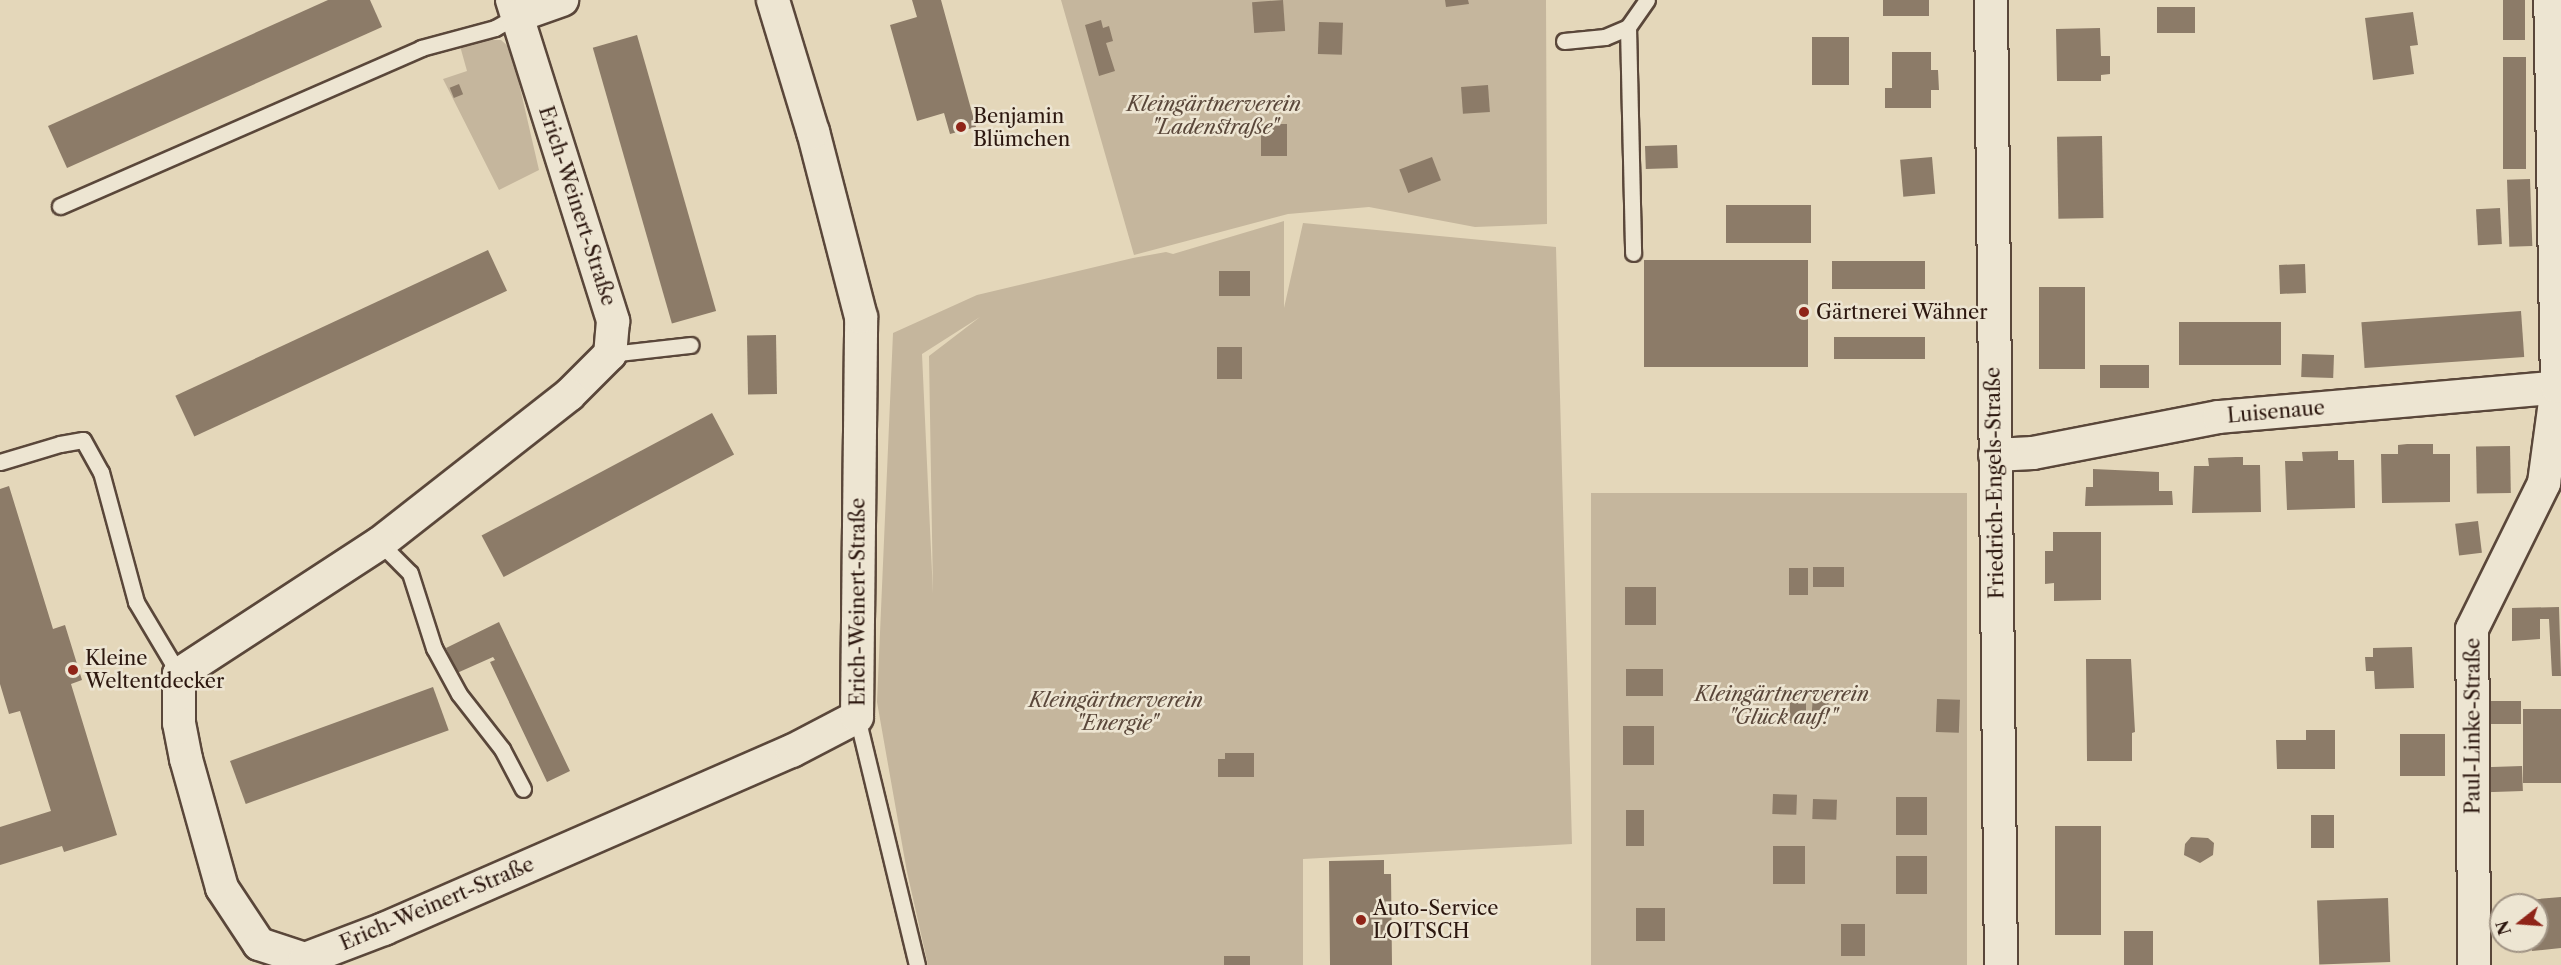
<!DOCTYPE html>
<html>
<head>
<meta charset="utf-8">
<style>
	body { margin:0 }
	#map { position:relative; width:2561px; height:965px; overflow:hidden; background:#e4d7ba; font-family:"Libre Caslon Text",serif }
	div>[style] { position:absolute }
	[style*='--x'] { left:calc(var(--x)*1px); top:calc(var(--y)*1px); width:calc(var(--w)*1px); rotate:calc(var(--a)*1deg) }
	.green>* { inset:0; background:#c5b69d; transform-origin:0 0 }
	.building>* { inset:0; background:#8c7b68; transform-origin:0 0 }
	.roads { filter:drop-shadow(2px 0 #5a473a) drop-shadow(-2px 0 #5a473a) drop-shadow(0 2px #5a473a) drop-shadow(0 -2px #5a473a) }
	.service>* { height:15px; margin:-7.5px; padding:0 7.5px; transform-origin:7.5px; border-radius:7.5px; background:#ede5d2 }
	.minor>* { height:32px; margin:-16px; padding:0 16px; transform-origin:16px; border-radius:16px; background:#ede5d2 }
	.dots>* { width:16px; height:16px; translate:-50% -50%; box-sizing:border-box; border:3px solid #ede5d2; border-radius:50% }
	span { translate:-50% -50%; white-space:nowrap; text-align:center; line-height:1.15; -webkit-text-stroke:5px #ede5d2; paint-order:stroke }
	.park-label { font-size:20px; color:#5a473a; font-style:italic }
	.poi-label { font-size:20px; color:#2c170f }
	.left { translate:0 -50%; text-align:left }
	.street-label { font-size:20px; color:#2c170f }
	.north { position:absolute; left:2489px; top:893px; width:60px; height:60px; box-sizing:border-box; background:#ede5d2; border:2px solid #a09384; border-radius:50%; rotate:253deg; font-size:16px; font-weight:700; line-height:24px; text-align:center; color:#2c170f }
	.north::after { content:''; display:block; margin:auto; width:21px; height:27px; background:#8f2418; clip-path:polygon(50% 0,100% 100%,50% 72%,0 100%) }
</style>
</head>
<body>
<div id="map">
	<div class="green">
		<div style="clip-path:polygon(1061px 0,1546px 0,1547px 224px,1475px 227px,1369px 207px,1288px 214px,1134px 255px)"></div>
		<div style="clip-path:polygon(489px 40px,501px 40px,511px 49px,539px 170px,499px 190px,443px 79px,467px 71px,460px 46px)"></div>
		<div style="clip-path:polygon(evenodd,1284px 221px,1284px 308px,1303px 223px,1556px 247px,1572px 844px,1303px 859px,1303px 965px,928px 965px,907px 872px,877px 702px,893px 333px,977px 295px,1133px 258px,1166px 252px,1173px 254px,1284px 221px,980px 317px,929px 356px,933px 594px,922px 354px,980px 317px)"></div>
		<div style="left:1967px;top:493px;width:472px;height:376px;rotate:90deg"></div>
	</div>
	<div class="building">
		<div style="clip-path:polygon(328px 0,370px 0,382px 27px,67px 168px,48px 126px)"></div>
		<div style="clip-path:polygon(912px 0,941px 0,976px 127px,950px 134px,944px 113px,917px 121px,890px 25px,917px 17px)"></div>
		<div style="left:1283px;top:0;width:31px;height:31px;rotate:86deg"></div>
		<div style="clip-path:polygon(1445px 0,1468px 0,1469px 4px,1446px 7px)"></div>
		<div style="left:1883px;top:0;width:46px;height:16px"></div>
		<div style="left:2503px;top:0;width:22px;height:40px"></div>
		<div style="left:2157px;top:7px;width:38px;height:26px"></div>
		<div style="clip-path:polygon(2413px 12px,2418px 45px,2410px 46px,2414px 74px,2373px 80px,2365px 18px)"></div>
		<div style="clip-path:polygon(1101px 20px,1103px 28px,1109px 26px,1113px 41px,1106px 43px,1115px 71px,1099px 76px,1085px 25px)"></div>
		<div style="left:1319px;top:22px;width:24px;height:32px;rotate:2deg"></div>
		<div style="clip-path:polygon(2100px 28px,2101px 56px,2110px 56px,2110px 74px,2101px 75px,2101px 81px,2057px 81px,2056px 29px)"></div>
		<div style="left:637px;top:35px;width:287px;height:46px;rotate:74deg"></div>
		<div style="left:1812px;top:37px;width:37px;height:48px"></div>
		<div style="clip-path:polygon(1892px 52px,1931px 52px,1931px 70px,1938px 70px,1939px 90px,1931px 90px,1931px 108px,1885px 108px,1885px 88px,1892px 88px)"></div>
		<div style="left:2503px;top:57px;width:23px;height:112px"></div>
		<div style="left:459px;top:84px;width:11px;height:10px;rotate:68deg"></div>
		<div style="left:1488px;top:85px;width:27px;height:27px;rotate:86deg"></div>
		<div style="left:1261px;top:124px;width:26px;height:32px"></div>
		<div style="left:2102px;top:136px;width:82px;height:45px;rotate:89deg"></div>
		<div style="left:1677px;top:145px;width:23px;height:32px;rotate:88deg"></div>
		<div style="left:1432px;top:157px;width:25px;height:35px;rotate:69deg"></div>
		<div style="left:1932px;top:157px;width:37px;height:32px;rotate:85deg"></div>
		<div style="left:2530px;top:179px;width:67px;height:23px;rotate:88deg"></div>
		<div style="left:1726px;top:205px;width:85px;height:38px"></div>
		<div style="left:2500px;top:208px;width:36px;height:24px;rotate:87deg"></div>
		<div style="left:488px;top:250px;width:45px;height:345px;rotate:65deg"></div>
		<div style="left:1644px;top:260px;width:164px;height:107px"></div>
		<div style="left:1925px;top:261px;width:28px;height:93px;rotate:90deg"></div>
		<div style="left:2305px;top:264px;width:29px;height:26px;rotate:88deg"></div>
		<div style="left:1250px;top:271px;width:25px;height:31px;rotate:90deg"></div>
		<div style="left:2039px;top:287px;width:46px;height:82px"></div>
		<div style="left:2521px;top:311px;width:46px;height:160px;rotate:86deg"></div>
		<div style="left:2281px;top:322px;width:43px;height:102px;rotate:90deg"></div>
		<div style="left:776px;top:335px;width:59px;height:29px;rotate:89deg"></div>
		<div style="left:1834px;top:337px;width:91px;height:22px"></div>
		<div style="left:1217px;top:347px;width:25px;height:32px"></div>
		<div style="left:2302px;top:354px;width:32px;height:23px;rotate:2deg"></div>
		<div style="left:2149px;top:365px;width:23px;height:49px;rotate:90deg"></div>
		<div style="left:712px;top:413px;width:47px;height:261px;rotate:62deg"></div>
		<div style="clip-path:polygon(2407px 444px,2433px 444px,2433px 454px,2450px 454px,2450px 502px,2382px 503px,2381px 454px,2398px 454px,2398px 445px)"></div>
		<div style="left:2510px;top:446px;width:47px;height:34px;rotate:89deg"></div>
		<div style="clip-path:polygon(2338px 451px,2338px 460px,2354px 460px,2355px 508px,2287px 510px,2285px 461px,2303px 461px,2302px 452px)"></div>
		<div style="clip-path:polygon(2236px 457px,2243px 457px,2243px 465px,2260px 465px,2261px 512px,2192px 513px,2194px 466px,2209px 466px,2208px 458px)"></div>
		<div style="clip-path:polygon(2093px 469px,2159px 472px,2159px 491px,2172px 491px,2173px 505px,2085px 506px,2086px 487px,2093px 487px)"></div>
		<div style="clip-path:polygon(9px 486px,53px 629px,65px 625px,82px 680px,71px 684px,117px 835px,64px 852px,62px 846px,0 865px,0 827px,51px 811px,20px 711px,9px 714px,0 684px,0 489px)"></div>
		<div style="left:2478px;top:521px;width:32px;height:23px;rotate:83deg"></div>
		<div style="clip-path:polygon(2053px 532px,2101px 532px,2101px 600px,2054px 601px,2054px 583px,2045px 584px,2045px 551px,2053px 551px)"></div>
		<div style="left:1813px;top:567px;width:31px;height:20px"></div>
		<div style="left:1789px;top:568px;width:19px;height:27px"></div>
		<div style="left:1625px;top:587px;width:31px;height:38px"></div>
		<div style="clip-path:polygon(2559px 607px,2561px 676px,2552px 676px,2549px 619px,2540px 619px,2540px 639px,2512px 641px,2512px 608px)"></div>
		<div style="clip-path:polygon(499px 622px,570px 771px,547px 782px,490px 662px,495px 660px,493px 657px,457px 673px,446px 648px)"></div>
		<div style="clip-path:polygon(2412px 647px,2414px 688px,2375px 689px,2374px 671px,2366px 671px,2365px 657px,2373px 657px,2373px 648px)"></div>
		<div style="clip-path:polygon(2086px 659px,2131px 659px,2135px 732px,2132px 733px,2132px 761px,2087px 761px)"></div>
		<div style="left:1626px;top:669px;width:37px;height:27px"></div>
		<div style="left:433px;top:687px;width:46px;height:216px;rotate:70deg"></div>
		<div style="left:1813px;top:695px;width:16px;height:23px;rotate:4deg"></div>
		<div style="left:1790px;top:696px;width:16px;height:27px"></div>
		<div style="left:1937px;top:699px;width:23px;height:33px;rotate:2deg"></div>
		<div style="left:2521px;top:701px;width:23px;height:35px;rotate:90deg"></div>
		<div style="left:2523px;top:709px;width:38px;height:74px"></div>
		<div style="left:1623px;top:726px;width:31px;height:39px"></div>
		<div style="clip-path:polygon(2306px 730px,2335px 730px,2335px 769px,2277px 769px,2276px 740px,2306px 740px)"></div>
		<div style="left:2400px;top:734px;width:45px;height:42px"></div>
		<div style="clip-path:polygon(1225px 753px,1254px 753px,1254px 777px,1218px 777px,1218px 759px,1225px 759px)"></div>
		<div style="left:2522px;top:766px;width:25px;height:37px;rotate:88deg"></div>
		<div style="left:1773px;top:794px;width:24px;height:20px;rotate:2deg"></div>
		<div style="left:1896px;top:797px;width:31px;height:38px"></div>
		<div style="left:1813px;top:799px;width:24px;height:20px;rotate:2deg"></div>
		<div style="left:1626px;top:810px;width:18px;height:36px"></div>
		<div style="left:2311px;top:815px;width:23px;height:33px"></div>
		<div style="left:2101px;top:826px;width:109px;height:46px;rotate:90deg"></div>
		<div style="clip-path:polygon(2191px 837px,2208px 838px,2214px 843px,2213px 855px,2200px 863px,2184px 855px,2185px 844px)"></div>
		<div style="left:1805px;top:846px;width:38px;height:32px;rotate:90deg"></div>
		<div style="left:1896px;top:856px;width:31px;height:38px"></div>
		<div style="clip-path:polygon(1384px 860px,1384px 874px,1391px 874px,1392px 965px,1330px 965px,1329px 861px)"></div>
		<div style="clip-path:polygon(2561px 897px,2561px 948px,2532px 951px,2531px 941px,2537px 941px,2537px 905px,2528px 905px,2527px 900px)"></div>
		<div style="left:2388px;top:898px;width:64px;height:71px;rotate:88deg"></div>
		<div style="left:1636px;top:908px;width:29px;height:33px"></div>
		<div style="left:1841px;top:924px;width:24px;height:32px"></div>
		<div style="left:2124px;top:931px;width:29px;height:34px"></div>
		<div style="left:1224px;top:956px;width:26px;height:9px"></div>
	</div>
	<div class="roads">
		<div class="service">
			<div style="--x:1628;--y:27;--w:226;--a:88.7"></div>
			<div style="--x:1564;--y:41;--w:41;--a:-5.6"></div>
			<div style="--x:1605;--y:37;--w:25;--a:-23"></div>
			<div style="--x:1628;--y:27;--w:33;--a:-55"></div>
			<div style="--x:60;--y:206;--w:394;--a:-23.6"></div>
			<div style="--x:421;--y:48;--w:77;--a:-15.1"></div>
			<div style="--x:495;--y:28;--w:25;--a:-29"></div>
			<div style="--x:610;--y:354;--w:81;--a:-6.4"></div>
			<div style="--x:0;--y:462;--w:63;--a:-16.7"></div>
			<div style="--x:60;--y:444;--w:23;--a:-10"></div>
			<div style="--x:83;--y:440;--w:37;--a:61"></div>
			<div style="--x:101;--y:472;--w:135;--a:74.9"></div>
			<div style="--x:136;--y:602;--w:84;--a:59.2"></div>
			<div style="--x:380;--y:543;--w:42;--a:45"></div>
			<div style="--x:410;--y:573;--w:79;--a:72.3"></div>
			<div style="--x:434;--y:648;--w:52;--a:61.5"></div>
			<div style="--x:459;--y:694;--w:70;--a:52"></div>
			<div style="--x:502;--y:749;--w:45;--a:62.3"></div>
			<div style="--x:857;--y:717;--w:255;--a:76.4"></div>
		</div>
		<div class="minor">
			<div style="--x:512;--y:0;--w:337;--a:72.5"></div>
			<div style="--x:613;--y:321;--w:33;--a:95"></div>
			<div style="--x:610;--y:354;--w:58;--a:135"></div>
			<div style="--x:569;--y:395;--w:240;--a:141.9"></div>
			<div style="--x:380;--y:543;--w:240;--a:146.9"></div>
			<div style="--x:179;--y:674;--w:49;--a:90"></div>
			<div style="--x:179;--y:723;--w:37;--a:79"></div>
			<div style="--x:186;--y:759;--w:134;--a:74.4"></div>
			<div style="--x:222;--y:888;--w:67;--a:56.5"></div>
			<div style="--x:259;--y:944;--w:48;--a:18.1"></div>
			<div style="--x:305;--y:959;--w:85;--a:-20.8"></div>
			<div style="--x:384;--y:929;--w:445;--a:-23.6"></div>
			<div style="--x:792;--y:751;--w:73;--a:-27.6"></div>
			<div style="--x:857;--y:717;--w:400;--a:-89.4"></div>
			<div style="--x:861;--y:317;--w:191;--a:-104.5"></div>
			<div style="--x:813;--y:132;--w:138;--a:-106.9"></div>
			<div style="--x:1991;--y:0;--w:965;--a:89.41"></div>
			<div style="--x:517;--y:16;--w:48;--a:-19.6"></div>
			<div style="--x:1995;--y:455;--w:38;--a:-3"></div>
			<div style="--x:2033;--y:453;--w:189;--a:-11"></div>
			<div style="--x:2219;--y:417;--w:343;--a:-5"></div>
			<div style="--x:2474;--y:965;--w:336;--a:-90.3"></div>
			<div style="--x:2472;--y:629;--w:163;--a:-63.7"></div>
			<div style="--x:2544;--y:483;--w:97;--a:-82.3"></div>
			<div style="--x:2557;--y:387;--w:387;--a:-91"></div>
		</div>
	</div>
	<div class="dots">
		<div style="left:961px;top:127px;background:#8f2418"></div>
		<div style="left:1804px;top:312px;background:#8f2418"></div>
		<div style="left:73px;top:670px;background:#8f2418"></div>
		<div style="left:1361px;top:920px;background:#8f2418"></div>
	</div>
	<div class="park-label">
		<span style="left:1214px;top:116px">Kleingärtnerverein<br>"Ladenstraße"</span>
		<span style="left:1782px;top:706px">Kleingärtnerverein<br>"Glück auf!"</span>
		<span style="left:1116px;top:712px">Kleingärtnerverein<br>"Energie"</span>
	</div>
	<div class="poi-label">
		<span class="left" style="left:973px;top:128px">Benjamin<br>Blümchen</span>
		<span class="left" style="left:1816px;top:312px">Gärtnerei Wähner</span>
		<span class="left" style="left:85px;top:670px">Kleine<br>Weltentdecker</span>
		<span class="left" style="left:1373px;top:920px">Auto-Service<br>LOITSCH</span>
	</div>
	<div class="street-label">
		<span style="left:577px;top:206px;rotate:72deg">Erich-Weinert-Straße</span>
		<span style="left:2276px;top:412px;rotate:-5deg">Luisenaue</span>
		<span style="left:1995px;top:483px;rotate:-91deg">Friedrich-Engels-Straße</span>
		<span style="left:858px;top:602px;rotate:-90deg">Erich-Weinert-Straße</span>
		<span style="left:2473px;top:726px;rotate:-90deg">Paul-Linke-Straße</span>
		<span style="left:437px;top:904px;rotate:-23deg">Erich-Weinert-Straße</span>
	</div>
	<div class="north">N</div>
</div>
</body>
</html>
